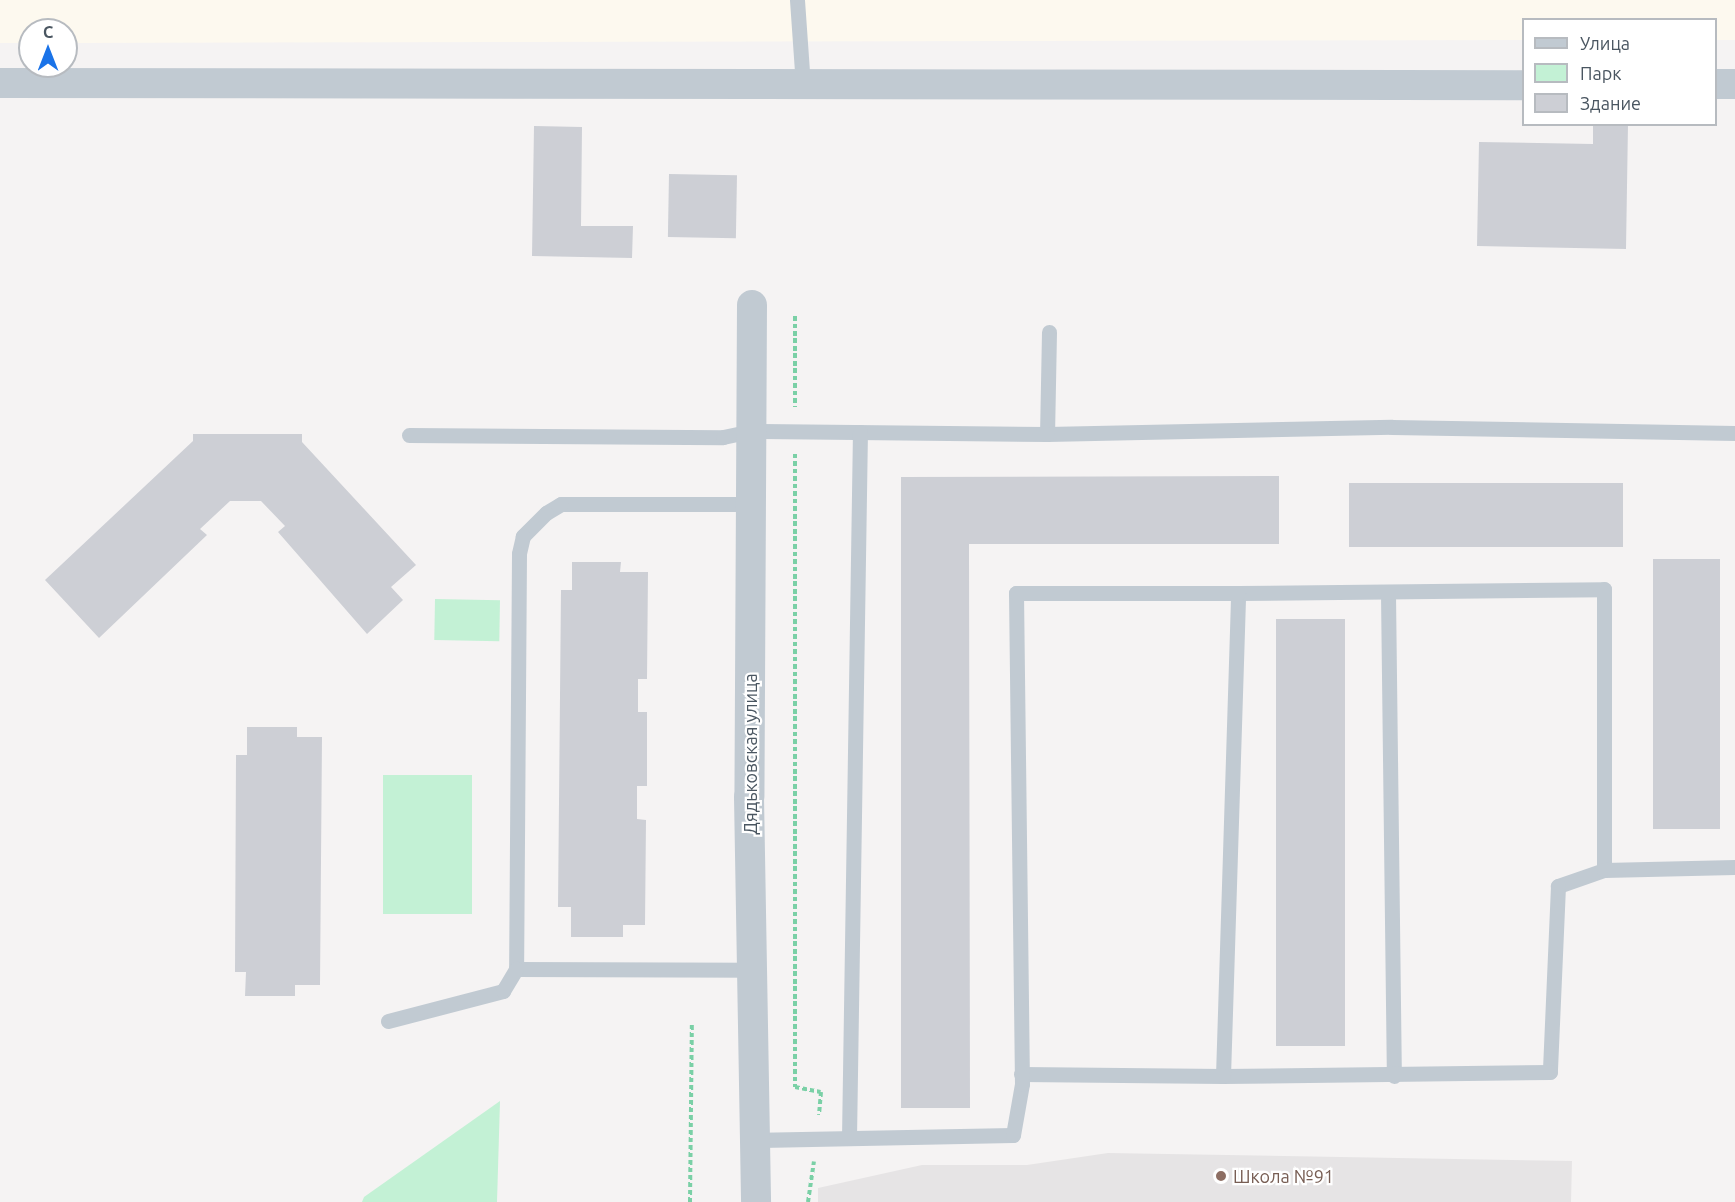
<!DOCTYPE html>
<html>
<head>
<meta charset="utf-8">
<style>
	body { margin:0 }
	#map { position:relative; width:1735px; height:1202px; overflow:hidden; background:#f5f3f3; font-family:Ubuntu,sans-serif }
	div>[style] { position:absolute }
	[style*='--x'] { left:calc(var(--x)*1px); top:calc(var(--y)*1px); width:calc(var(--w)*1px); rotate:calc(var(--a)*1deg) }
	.commercial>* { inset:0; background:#fdf9ef }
	.education>* { inset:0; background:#e6e4e5 }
	.green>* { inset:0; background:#c3f1d5; transform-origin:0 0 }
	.building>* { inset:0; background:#cdcfd5; transform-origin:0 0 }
	.path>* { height:4px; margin-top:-2px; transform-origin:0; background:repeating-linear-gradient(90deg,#7ad0a6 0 4.5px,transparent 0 7.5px) }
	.service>* { height:15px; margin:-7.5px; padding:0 7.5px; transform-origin:7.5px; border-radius:7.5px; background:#c1cad2 }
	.minor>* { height:30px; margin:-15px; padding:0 15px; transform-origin:15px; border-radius:15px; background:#c1cad2 }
	.dots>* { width:16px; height:16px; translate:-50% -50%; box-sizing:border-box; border:3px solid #fff; border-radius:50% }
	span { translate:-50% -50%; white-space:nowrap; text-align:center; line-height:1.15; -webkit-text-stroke:4.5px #fff; paint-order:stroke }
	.street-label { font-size:18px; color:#4a5661 }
	.education-label { font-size:18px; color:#785e54 }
	.left { translate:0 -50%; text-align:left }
	.legend { position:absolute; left:1522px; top:18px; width:195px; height:108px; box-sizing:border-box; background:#fff; border:2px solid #b7bbc0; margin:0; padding:8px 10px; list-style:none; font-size:18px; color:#4a5661 }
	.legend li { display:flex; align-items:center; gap:12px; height:30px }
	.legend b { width:30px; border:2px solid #b7bbc0 }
	.north { position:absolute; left:18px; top:18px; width:60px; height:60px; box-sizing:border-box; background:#fff; border:2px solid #b7bbc0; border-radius:50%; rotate:0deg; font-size:16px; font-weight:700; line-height:24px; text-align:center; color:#4a5661 }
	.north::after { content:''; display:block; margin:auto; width:21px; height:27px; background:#1a73e8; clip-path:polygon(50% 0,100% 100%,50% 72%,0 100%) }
</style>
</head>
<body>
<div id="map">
	<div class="commercial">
		<div style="clip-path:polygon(0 0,1735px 0,1735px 40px,1716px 40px,1716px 20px,1524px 20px,1523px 40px,66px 43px,66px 30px,30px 30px,30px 43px,0 43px)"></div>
	</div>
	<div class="education">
		<div style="clip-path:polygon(1108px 1153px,1572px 1161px,1571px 1202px,818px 1202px,818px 1188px,922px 1165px,1027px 1165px)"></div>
	</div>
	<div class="green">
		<div style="left:435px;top:599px;width:65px;height:41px;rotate:1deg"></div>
		<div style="left:383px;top:775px;width:89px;height:139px"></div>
		<div style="clip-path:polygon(500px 1101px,497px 1202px,362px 1202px,364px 1197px)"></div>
	</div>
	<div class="building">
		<div style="clip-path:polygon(1593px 124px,1628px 124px,1626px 249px,1477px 246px,1479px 142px,1593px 144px)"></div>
		<div style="clip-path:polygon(534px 126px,582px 127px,581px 226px,633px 226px,632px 258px,532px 256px)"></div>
		<div style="left:669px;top:174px;width:68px;height:63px;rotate:1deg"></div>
		<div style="clip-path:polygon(193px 434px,302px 434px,302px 442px,416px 565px,391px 587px,403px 600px,367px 634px,278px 532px,285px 526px,261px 501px,230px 501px,200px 529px,207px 535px,99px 638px,45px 580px,193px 441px)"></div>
		<div style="clip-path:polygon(1279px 476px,1279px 544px,969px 544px,970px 1108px,901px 1108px,901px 477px)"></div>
		<div style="left:1349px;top:483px;width:274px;height:64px"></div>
		<div style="left:1653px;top:559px;width:67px;height:270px"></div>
		<div style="clip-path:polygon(572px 562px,621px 562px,620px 572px,648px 572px,647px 679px,638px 679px,638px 712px,647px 712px,647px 786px,637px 786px,637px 819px,646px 820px,645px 925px,623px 925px,623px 937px,571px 937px,571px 907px,558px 907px,561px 590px,572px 590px)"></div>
		<div style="left:1276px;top:619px;width:69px;height:427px"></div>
		<div style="clip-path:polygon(247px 727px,297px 727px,297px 737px,322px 737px,320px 985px,295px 985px,295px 996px,245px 996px,246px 972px,235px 972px,236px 755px,247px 755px)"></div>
	</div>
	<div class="path">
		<div style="--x:795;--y:316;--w:91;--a:90"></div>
		<div style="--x:795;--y:454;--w:633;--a:90"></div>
		<div style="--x:795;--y:1087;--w:26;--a:11"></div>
		<div style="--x:821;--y:1092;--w:23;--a:95"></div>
		<div style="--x:690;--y:1202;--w:179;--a:-89.4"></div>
		<div style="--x:808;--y:1202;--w:41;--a:-81.7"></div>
	</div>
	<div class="service">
		<div style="--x:797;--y:0;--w:86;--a:86"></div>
		<div style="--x:1049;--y:332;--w:102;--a:91.1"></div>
		<div style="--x:1047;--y:434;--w:345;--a:-1.2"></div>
		<div style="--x:1392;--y:427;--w:343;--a:1"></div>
		<div style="--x:409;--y:435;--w:314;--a:0.4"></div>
		<div style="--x:723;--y:437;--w:29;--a:-12"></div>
		<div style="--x:751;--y:431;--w:296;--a:0.6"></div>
		<div style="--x:751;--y:504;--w:190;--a:180"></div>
		<div style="--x:561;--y:504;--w:17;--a:149"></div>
		<div style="--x:546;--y:513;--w:33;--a:135"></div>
		<div style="--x:523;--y:536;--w:18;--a:103"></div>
		<div style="--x:519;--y:554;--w:415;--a:90.4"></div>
		<div style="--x:516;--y:969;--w:236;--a:0.2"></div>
		<div style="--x:1388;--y:594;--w:482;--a:89.3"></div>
		<div style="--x:1604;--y:870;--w:49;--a:160.8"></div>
		<div style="--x:1558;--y:886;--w:186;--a:92.5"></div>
		<div style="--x:1550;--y:1072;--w:327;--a:179.3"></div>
		<div style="--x:1223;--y:1076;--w:483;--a:-88.2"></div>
		<div style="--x:1238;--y:593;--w:366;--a:-0.6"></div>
		<div style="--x:1604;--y:589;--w:281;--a:90"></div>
		<div style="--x:1604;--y:870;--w:131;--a:-1.3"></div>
		<div style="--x:388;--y:1021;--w:119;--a:-14.6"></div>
		<div style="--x:503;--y:991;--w:26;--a:-59"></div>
		<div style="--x:1021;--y:1074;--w:202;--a:0.6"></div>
		<div style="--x:849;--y:1138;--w:706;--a:-89.11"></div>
		<div style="--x:755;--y:1140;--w:258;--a:-1.1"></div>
		<div style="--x:1013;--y:1135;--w:52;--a:-80"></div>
		<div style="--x:1022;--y:1084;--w:491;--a:-90.7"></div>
		<div style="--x:1016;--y:593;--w:222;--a:0"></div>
	</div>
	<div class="minor">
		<div style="--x:0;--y:83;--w:1524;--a:0.08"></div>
		<div style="--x:1716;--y:84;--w:19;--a:0"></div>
		<div style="--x:752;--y:305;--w:492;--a:90.3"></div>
		<div style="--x:749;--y:797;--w:405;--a:89"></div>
	</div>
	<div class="dots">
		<div style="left:1221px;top:1176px;background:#8d6e63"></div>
	</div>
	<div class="street-label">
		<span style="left:750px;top:754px;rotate:-90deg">Дядьковская улица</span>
	</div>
	<div class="education-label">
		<span class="left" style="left:1233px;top:1176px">Школа №91</span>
	</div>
	<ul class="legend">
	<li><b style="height:8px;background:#c1cad2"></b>Улица</li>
	<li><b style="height:16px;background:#c3f1d5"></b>Парк</li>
	<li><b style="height:16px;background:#cdcfd5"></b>Здание</li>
	</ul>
	<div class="north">С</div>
</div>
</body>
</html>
